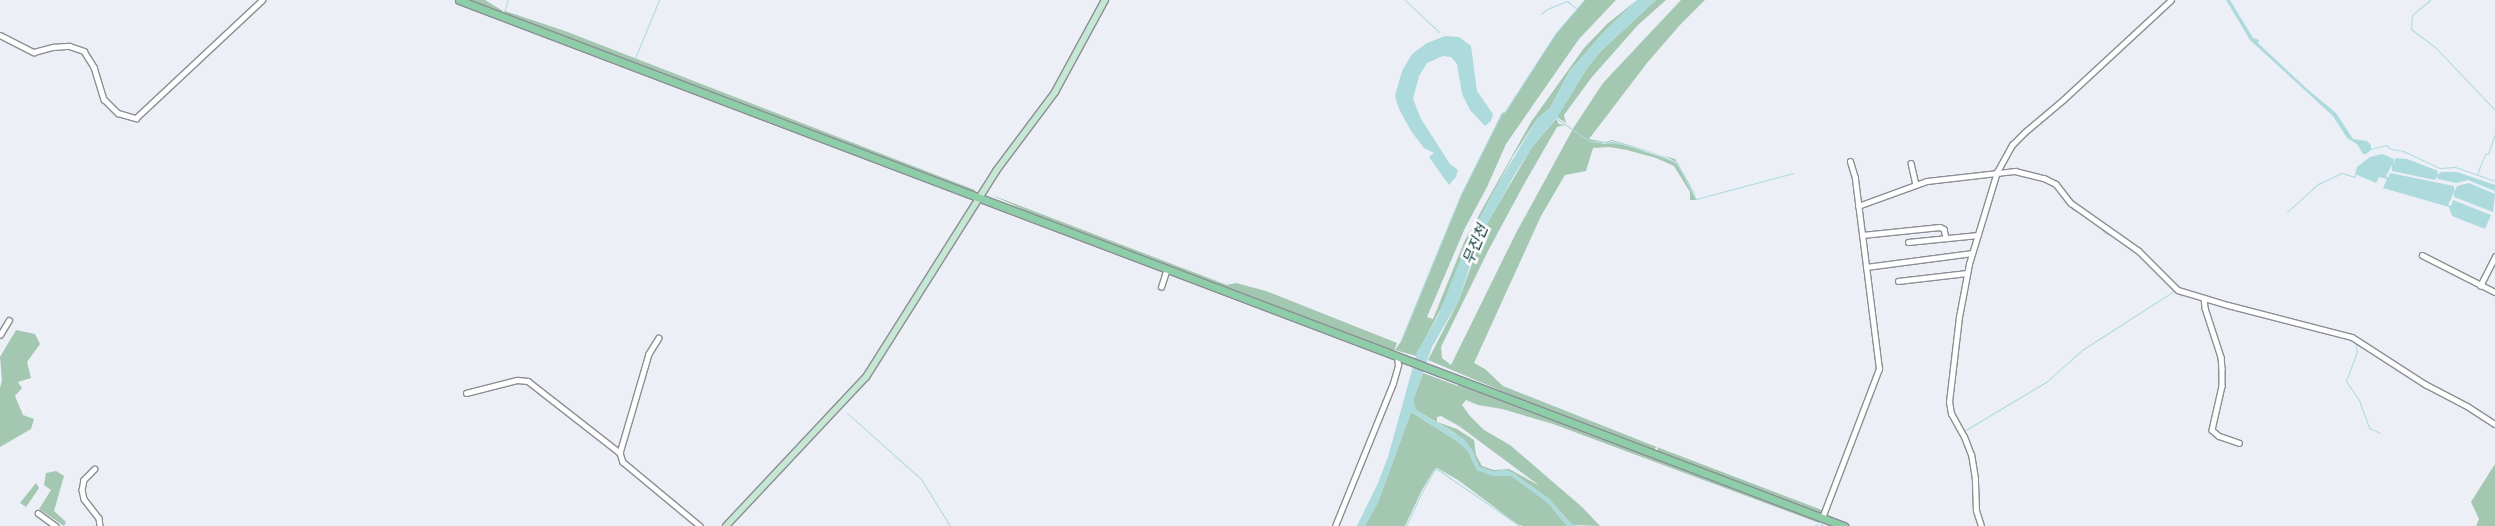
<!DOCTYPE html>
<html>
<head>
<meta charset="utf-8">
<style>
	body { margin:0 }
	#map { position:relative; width:2495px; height:526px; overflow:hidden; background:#eceff6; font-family:Literata,"Noto Sans KR",serif }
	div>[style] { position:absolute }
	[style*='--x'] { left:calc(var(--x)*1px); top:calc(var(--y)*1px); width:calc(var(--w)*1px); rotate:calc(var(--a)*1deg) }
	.green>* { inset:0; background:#a4c7b2 }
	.water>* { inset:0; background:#acdadd }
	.stream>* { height:1px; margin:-0.5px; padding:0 0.5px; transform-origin:0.5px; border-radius:0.5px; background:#acdadd }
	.roads { filter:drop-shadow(1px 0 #8c8e95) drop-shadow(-1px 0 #8c8e95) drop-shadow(0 1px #8c8e95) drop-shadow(0 -1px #8c8e95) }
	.minor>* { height:4.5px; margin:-2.25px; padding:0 2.25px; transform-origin:2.25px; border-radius:2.25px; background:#fff }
	.secondary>* { height:6px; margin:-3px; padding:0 3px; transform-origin:3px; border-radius:3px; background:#c6e7d4 }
	.primary>* { height:7px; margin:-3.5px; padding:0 3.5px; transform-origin:3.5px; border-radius:3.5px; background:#8dcea9 }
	span { translate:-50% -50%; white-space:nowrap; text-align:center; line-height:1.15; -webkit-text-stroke:5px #fff; paint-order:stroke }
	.water-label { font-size:15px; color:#073538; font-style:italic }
</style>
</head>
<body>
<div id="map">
	<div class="green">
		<div style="clip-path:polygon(470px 0,485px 0,503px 11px,503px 12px)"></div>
		<div style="clip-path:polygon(1585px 0,1616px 0,1579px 39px,1506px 144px,1487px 187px,1465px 228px,1427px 317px,1433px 319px,1465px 240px,1531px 122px,1584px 48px,1607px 24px,1637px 0,1603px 33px,1569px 72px,1550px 108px,1537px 119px,1513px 156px,1468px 240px,1449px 293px,1416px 356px,1395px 350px,1402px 340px,1462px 194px,1502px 113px,1505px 112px,1556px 34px)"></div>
		<div style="clip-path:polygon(1656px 0,1666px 0,1638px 25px,1592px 77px,1564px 115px,1566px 123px,1557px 117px,1587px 68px,1601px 51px)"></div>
		<div style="clip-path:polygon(evenodd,1681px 0,1705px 0,1679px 26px,1647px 63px,1589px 139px,1606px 142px,1612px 140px,1675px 159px,1697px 197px,1684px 177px,1696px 200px,1690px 200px,1690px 192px,1674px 166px,1656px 158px,1627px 150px,1609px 147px,1593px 148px,1586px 171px,1565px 175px,1541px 216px,1474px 363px,1485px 369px,1503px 386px,1649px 444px,1822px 510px,1821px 513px,1657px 451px,1658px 448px,1656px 447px,1654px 450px,1530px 403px,1428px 360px,1459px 300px,1485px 227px,1532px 147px,1556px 119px,1559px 124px,1565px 125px,1557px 127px,1523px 186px,1488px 251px,1441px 347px,1442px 358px,1451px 365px,1516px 233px,1574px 127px,1603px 83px,1681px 0,1591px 141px,1604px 142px,1606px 143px,1612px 141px,1665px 156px,1678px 163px,1683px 173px,1677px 164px,1664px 157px,1613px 142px,1605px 144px,1591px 141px)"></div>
		<div style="clip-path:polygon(505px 11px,565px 31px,975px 190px,974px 192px,970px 191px,504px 13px)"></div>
		<div style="clip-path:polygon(992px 195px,1227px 285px,1236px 283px,1266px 291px,1397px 343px,1394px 351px,1383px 348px,1028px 212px)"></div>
		<div style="clip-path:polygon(16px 330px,35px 334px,40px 344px,27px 362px,31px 378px,18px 382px,22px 388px,15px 396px,23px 415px,34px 419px,31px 429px,0 447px,0 388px,2px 380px,0 357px)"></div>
		<div style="clip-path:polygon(evenodd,1423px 373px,1458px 386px,1460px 383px,1820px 519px,1819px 523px,1553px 424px,1502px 409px,1478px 405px,1466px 400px,1462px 405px,1470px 416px,1484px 430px,1510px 445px,1582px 507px,1600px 526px,1572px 525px,1549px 499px,1513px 473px,1505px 470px,1494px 472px,1479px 467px,1472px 450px,1455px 433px,1416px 410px,1413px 400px,1423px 373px,1441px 416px,1459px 426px,1540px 486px,1509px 469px,1494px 470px,1482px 466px,1476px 455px,1474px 440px,1457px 429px,1437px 422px,1437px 417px,1441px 416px)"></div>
		<div style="clip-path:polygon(1411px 412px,1460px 443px,1468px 451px,1477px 470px,1511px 476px,1537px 493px,1549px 504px,1567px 526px,1523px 526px,1517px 524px,1458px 480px,1437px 468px,1434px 470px,1422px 490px,1405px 526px,1365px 526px,1378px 502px)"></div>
		<div style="clip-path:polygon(2495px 464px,2495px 526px,2476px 526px,2479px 519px,2471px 502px)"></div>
		<div style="clip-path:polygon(56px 471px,64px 476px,54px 511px,66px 522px,64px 526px,39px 509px,51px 490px,44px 485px,46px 473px)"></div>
		<div style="clip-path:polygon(36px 483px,39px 488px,26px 507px,20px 503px)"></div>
	</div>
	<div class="water">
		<div style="clip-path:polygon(1637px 0,1656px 0,1601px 51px,1587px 68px,1558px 116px,1532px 147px,1515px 174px,1478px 241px,1459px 300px,1432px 347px,1413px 400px,1416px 410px,1464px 439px,1472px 450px,1479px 467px,1494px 472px,1505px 470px,1513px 473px,1549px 499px,1569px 522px,1577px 526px,1567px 526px,1549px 504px,1511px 476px,1492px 476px,1477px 470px,1468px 451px,1460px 443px,1411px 412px,1378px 502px,1365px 526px,1357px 526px,1378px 483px,1388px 457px,1417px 352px,1438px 316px,1468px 240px,1495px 189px,1537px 119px,1550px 108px,1569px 72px,1603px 33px)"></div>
		<div style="clip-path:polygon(2226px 0,2230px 0,2253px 38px,2259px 40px,2258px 43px,2306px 88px,2336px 113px,2353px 139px,2367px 141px,2371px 145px,2371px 150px,2366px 154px,2363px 154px,2357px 144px,2347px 138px,2333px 116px,2250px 40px)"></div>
		<div style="clip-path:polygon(1445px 36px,1459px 37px,1471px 46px,1477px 91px,1493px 114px,1491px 121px,1485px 126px,1470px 110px,1462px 94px,1457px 64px,1451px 57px,1443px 56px,1427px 63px,1419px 76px,1413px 99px,1421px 119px,1450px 164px,1458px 170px,1456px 177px,1449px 185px,1429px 157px,1434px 153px,1424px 148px,1411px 131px,1399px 109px,1395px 96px,1402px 71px,1412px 54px,1427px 43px)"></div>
		<div style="clip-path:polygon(2382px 154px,2394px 159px,2393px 164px,2396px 158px,2407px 159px,2438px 171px,2437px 175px,2441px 172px,2457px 172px,2495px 185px,2495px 191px,2468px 180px,2456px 183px,2438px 179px,2437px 176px,2435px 180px,2392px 171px,2392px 165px,2386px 176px,2388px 178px,2390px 173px,2454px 186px,2454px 192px,2457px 186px,2469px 183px,2495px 194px,2493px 212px,2454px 197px,2454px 192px,2448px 205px,2451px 206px,2453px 200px,2491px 215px,2485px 229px,2452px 216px,2449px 207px,2383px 188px,2387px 179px,2379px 177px,2376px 183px,2355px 174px,2357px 167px,2370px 157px)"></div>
	</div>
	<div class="stream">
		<div style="--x:1405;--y:0;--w:47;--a:43.3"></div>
		<div style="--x:2430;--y:0;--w:23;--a:140"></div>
		<div style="--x:2412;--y:15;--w:14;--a:94"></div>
		<div style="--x:2411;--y:29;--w:31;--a:37"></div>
		<div style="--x:2436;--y:48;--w:86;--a:46.4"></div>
		<div style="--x:504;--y:12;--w:13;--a:-72"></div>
		<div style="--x:1541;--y:14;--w:8;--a:-40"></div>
		<div style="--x:1547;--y:9;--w:22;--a:-22"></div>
		<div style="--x:1567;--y:1;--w:11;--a:38"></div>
		<div style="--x:635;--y:58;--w:63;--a:-67.5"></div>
		<div style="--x:1556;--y:118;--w:40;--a:34.9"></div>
		<div style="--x:1589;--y:141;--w:35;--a:5"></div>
		<div style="--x:1624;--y:144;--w:55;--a:19.1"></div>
		<div style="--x:1676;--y:162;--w:42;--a:61.6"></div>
		<div style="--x:1696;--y:199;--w:101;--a:-14.9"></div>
		<div style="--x:2370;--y:149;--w:16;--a:-14"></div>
		<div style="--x:2386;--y:145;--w:6;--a:39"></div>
		<div style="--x:2391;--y:149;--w:12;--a:9"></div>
		<div style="--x:2403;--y:151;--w:40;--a:25"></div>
		<div style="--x:2439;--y:168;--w:16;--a:-4"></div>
		<div style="--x:2455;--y:167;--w:42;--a:19.3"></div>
		<div style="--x:2477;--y:174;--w:22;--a:-68"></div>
		<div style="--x:2485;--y:154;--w:3;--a:0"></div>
		<div style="--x:2488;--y:154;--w:21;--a:-71"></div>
		<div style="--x:2066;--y:200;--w:11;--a:56"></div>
		<div style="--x:2072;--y:209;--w:10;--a:24"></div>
		<div style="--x:2287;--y:212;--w:42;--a:-42.1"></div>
		<div style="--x:2318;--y:184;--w:26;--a:-25"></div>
		<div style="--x:2342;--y:173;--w:13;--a:18"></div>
		<div style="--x:2354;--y:177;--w:3;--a:-72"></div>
		<div style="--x:2096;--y:223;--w:13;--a:48"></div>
		<div style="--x:2105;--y:233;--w:12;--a:20"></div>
		<div style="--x:2164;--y:279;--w:24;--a:45"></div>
		<div style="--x:2187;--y:295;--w:13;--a:18"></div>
		<div style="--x:2239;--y:310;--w:16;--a:14"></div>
		<div style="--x:2314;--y:329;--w:38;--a:15"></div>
		<div style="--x:1401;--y:340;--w:158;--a:-67.7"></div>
		<div style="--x:1461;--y:194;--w:91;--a:-63.2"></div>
		<div style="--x:1502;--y:113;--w:3;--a:-18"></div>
		<div style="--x:1505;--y:112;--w:93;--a:-57.3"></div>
		<div style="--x:1555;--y:34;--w:45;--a:-49.5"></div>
		<div style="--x:2355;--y:341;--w:11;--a:80"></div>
		<div style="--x:2357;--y:352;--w:31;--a:111"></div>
		<div style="--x:2346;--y:381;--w:23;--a:56"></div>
		<div style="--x:2359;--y:400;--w:30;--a:70"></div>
		<div style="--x:2369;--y:428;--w:12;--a:24"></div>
		<div style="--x:847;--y:413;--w:99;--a:41.7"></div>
		<div style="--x:921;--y:479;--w:55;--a:58.3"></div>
		<div style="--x:1964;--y:431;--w:96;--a:-30.9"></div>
		<div style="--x:2046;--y:382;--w:48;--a:-41.6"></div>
		<div style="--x:2082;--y:350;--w:109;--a:-32.7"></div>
		<div style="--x:1820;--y:524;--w:4;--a:27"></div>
		<div style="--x:1406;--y:526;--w:40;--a:-65"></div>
		<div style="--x:1423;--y:490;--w:23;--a:-61"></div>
		<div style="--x:1434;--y:470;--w:3;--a:-18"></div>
		<div style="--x:1437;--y:469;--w:101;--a:34.5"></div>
		<div style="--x:1814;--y:526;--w:4;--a:-27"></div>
	</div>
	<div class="roads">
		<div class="minor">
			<div style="--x:0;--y:35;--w:38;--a:27"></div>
			<div style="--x:34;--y:52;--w:20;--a:-15"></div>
			<div style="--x:53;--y:47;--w:16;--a:-4"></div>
			<div style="--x:69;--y:46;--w:16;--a:18"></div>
			<div style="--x:84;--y:51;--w:19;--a:58"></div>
			<div style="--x:94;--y:67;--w:34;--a:73"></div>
			<div style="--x:104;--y:99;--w:20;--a:45"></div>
			<div style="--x:118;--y:113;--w:19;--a:16"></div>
			<div style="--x:136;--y:118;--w:173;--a:-43.1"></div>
			<div style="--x:1911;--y:163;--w:22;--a:77"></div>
			<div style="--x:1858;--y:206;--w:73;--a:-19.9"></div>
			<div style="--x:1927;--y:181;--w:89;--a:-6.5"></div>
			<div style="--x:2015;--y:171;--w:30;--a:14"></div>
			<div style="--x:2044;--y:178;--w:13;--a:27"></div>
			<div style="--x:2056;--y:184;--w:24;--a:52"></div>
			<div style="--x:2071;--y:203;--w:83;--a:35.2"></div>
			<div style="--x:2139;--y:251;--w:55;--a:45"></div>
			<div style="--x:2178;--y:290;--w:52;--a:16.7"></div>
			<div style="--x:2228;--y:305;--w:128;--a:14.5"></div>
			<div style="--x:2352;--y:337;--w:87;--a:32.8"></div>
			<div style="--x:2425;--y:384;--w:47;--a:27.6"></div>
			<div style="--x:2467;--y:406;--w:33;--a:33"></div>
			<div style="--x:1862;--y:235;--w:78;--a:-5.9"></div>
			<div style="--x:1940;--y:227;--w:4;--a:27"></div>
			<div style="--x:1944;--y:229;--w:9;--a:77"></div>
			<div style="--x:1908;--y:242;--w:70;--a:-5.7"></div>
			<div style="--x:2422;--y:255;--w:82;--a:26.9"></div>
			<div style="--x:1866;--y:267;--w:107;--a:-7.5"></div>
			<div style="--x:1898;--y:281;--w:69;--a:-6.6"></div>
			<div style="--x:2480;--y:286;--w:33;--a:-63"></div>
			<div style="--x:1161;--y:287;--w:19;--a:-72"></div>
			<div style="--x:2204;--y:298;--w:10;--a:84"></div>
			<div style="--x:2205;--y:308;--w:52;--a:71.9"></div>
			<div style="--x:2221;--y:357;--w:11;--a:85"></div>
			<div style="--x:2222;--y:368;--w:18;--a:90"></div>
			<div style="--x:2222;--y:386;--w:45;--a:102.8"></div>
			<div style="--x:2212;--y:430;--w:9;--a:41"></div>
			<div style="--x:2219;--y:436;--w:21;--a:19"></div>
			<div style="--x:0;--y:335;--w:17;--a:-59"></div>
			<div style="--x:659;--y:338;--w:19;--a:122"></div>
			<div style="--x:649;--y:354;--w:103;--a:106.3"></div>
			<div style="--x:620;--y:453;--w:9;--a:72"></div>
			<div style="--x:623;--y:462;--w:100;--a:39.7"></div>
			<div style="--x:466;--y:393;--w:53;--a:-14.3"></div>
			<div style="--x:517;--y:380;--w:11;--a:5"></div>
			<div style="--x:528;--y:381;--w:117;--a:38"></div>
			<div style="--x:95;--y:469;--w:16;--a:135"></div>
			<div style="--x:84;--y:480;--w:10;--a:101"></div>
			<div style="--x:82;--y:490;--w:9;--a:77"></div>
			<div style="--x:84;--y:499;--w:24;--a:52"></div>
			<div style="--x:99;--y:518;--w:8;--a:83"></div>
			<div style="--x:38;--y:513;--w:22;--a:36"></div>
			<div style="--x:1822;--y:518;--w:160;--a:-69.1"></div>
			<div style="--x:1879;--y:369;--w:193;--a:-97.2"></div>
			<div style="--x:1855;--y:178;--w:17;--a:-107"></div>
			<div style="--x:1335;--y:526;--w:154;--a:-67.9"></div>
			<div style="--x:1393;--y:383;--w:19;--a:-74"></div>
			<div style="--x:1398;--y:365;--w:8;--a:-97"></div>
			<div style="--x:1981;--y:526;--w:16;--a:-108"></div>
			<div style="--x:1976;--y:511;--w:32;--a:-92"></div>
			<div style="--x:1975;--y:479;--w:24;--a:-99"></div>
			<div style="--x:1971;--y:455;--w:19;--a:-111"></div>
			<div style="--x:1964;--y:437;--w:26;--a:-119"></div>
			<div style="--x:1951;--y:414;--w:12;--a:-99"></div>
			<div style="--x:1949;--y:402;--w:86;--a:-83.3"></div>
			<div style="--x:1959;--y:317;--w:54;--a:-79.3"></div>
			<div style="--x:1969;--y:264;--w:96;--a:-73.1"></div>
			<div style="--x:1997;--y:172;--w:31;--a:-61"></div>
			<div style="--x:2012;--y:145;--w:18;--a:-45"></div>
			<div style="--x:2025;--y:132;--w:50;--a:-40.1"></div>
			<div style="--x:2063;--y:100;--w:147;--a:-42.8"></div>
		</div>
		<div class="secondary">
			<div style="--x:726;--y:526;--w:204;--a:-46.8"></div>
			<div style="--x:866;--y:377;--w:244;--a:-57.7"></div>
			<div style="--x:996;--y:171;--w:99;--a:-53.2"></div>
			<div style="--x:1055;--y:92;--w:105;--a:-61.5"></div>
		</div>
		<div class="primary">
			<div style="--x:459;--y:0;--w:1482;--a:20.8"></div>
		</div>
	</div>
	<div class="water-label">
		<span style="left:1474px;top:244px;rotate:-67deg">무진천</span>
	</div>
</div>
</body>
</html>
